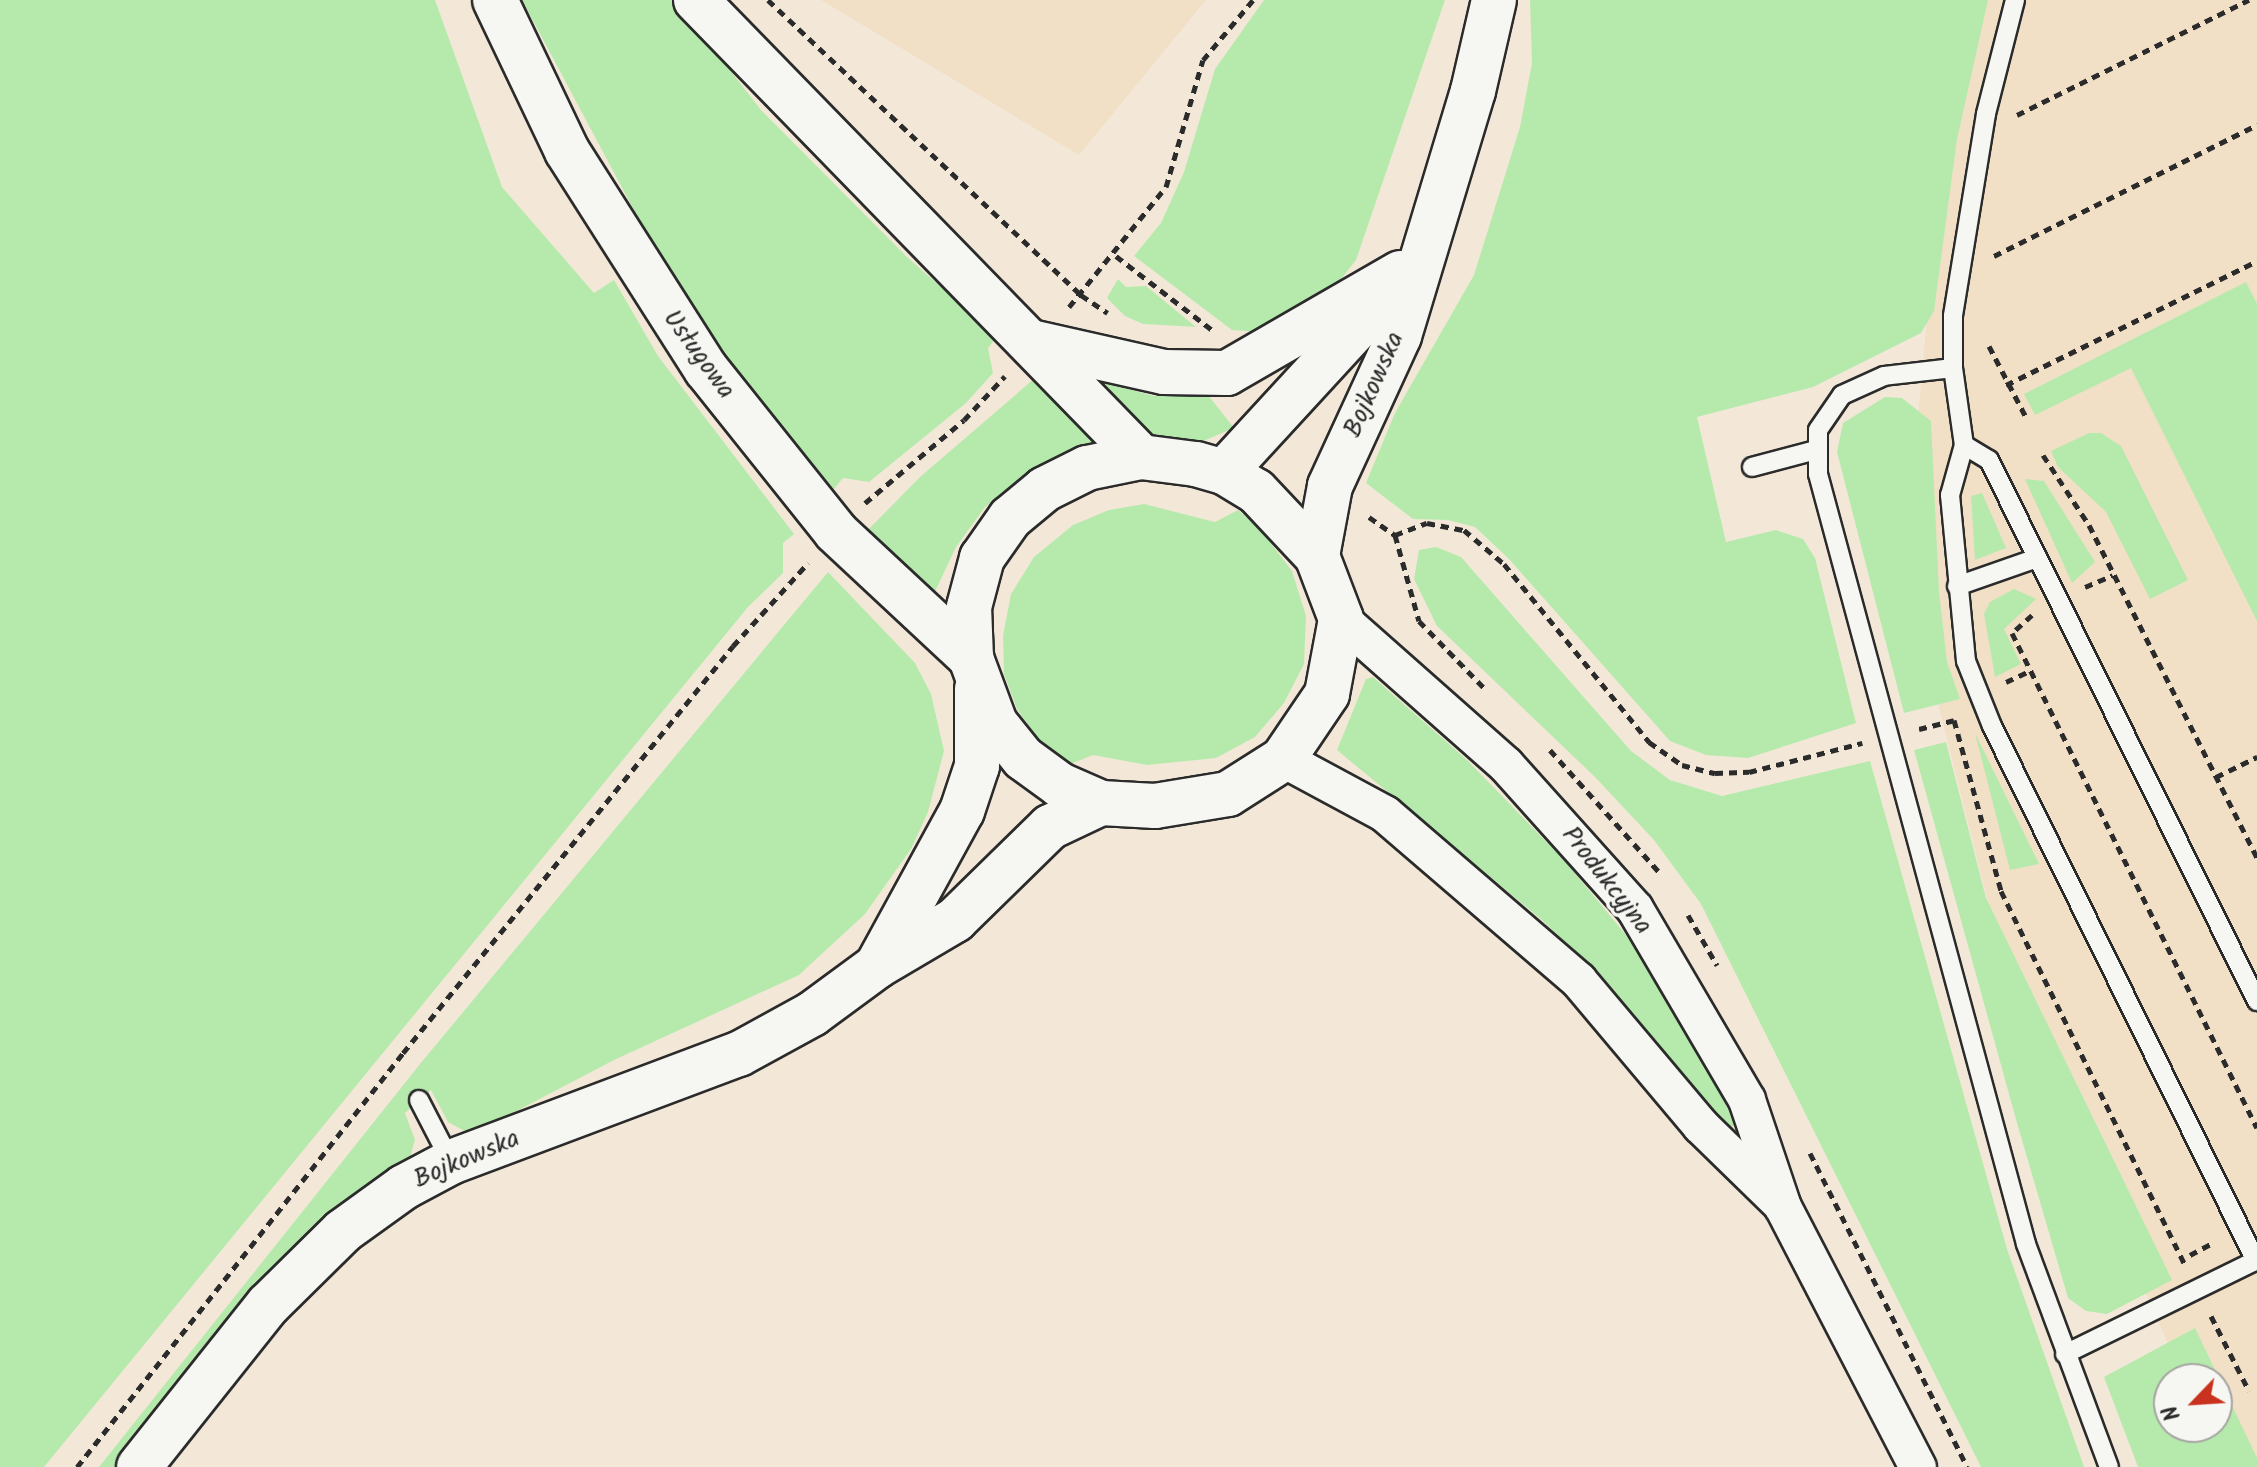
<!DOCTYPE html>
<html>
<head>
<meta charset="utf-8">
<style>
	body { margin:0 }
	#map { position:relative; width:2257px; height:1467px; overflow:hidden; background:#f3e8d8; font-family:Kalam,sans-serif }
	div>[style] { position:absolute }
	[style*='--x'] { left:calc(var(--x)*1px); top:calc(var(--y)*1px); width:calc(var(--w)*1px); rotate:calc(var(--a)*1deg) }
	.built>* { inset:0; background:#f1dfc6 }
	.green>* { inset:0; background:#b6eaac }
	.path>* { height:5px; margin-top:-2.5px; transform-origin:0; background:repeating-linear-gradient(90deg,#2b2b2b 0 8px,transparent 0 14px) }
	.roads { filter:drop-shadow(2px 0 #2b2b2b) drop-shadow(-2px 0 #2b2b2b) drop-shadow(0 2px #2b2b2b) drop-shadow(0 -2px #2b2b2b) }
	.service>* { height:18px; margin:-9px; padding:0 9px; transform-origin:9px; border-radius:9px; background:#f6f6f2 }
	.minor>* { height:36px; margin:-18px; padding:0 18px; transform-origin:18px; border-radius:18px; background:#f6f6f2 }
	.tertiary>* { height:44px; margin:-22px; padding:0 22px; transform-origin:22px; border-radius:22px; background:#f6f6f2 }
	span { translate:-50% -50%; white-space:nowrap; text-align:center; line-height:1.15; -webkit-text-stroke:7px #f6f6f2; paint-order:stroke }
	.street-label { font-size:26px; color:#2b2b2b }
	.north { position:absolute; left:2153px; top:1363px; width:80px; height:80px; box-sizing:border-box; background:#f6f6f2; border:2px solid #a5a5a2; border-radius:50%; rotate:245deg; font-size:22px; font-weight:700; line-height:32px; text-align:center; color:#2b2b2b }
	.north::after { content:''; display:block; margin:auto; width:28px; height:36px; background:#c8321e; clip-path:polygon(50% 0,100% 100%,50% 72%,0 100%) }
</style>
</head>
<body>
<div id="map">
	<div class="built">
		<div style="clip-path:polygon(821px 0,1206px 0,1079px 155px)"></div>
		<div style="clip-path:polygon(1978px 0,2257px 0,2257px 1467px,2217px 1427px,2217px 1379px,2184px 1379px,2010px 990px,1938px 703px,1915px 451px,1927px 317px)"></div>
	</div>
	<div class="green">
		<div style="clip-path:polygon(0 0,435px 0,502px 187px,594px 293px,614px 280px,658px 356px,794px 534px,783px 543px,783px 573px,748px 607px,44px 1467px,0 1467px)"></div>
		<div style="clip-path:polygon(522px 0,675px 0,761px 110px,907px 257px,997px 337px,988px 348px,993px 373px,966px 403px,869px 482px,843px 478px,834px 489px,783px 439px,743px 388px,676px 289px)"></div>
		<div style="clip-path:polygon(1264px 0,1445px 0,1356px 260px,1330px 293px,1257px 344px,1249px 331px,1232px 330px,1134px 256px,1161px 223px,1184px 172px,1215px 69px)"></div>
		<div style="clip-path:polygon(1530px 0,1988px 0,1957px 139px,1934px 311px,1921px 333px,1813px 387px,1697px 417px,1726px 542px,1776px 530px,1803px 539px,1815px 558px,1856px 723px,1748px 758px,1706px 755px,1670px 741px,1508px 558px,1475px 527px,1448px 520px,1413px 519px,1366px 483px,1395px 413px,1474px 275px,1520px 127px,1532px 63px)"></div>
		<div style="clip-path:polygon(1118px 279px,1126px 287px,1146px 286px,1196px 327px,1143px 324px,1125px 316px,1107px 298px)"></div>
		<div style="clip-path:polygon(2246px 282px,2257px 304px,2257px 621px,2131px 368px,2035px 415px,2024px 394px)"></div>
		<div style="clip-path:polygon(1085px 377px,1154px 396px,1208px 395px,1234px 428px,1201px 442px,1140px 437px)"></div>
		<div style="clip-path:polygon(1035px 378px,1105px 443px,1066px 453px,1027px 474px,985px 507px,956px 547px,931px 600px,863px 535px,920px 477px)"></div>
		<div style="clip-path:polygon(1885px 397px,1902px 398px,1931px 421px,1939px 592px,1947px 662px,1960px 699px,1904px 713px,1837px 452px,1843px 423px)"></div>
		<div style="clip-path:polygon(2089px 433px,2101px 433px,2121px 446px,2188px 580px,2150px 599px,2106px 512px,2058px 467px,2051px 451px)"></div>
		<div style="clip-path:polygon(2025px 479px,2044px 481px,2095px 562px,2072px 583px)"></div>
		<div style="clip-path:polygon(1982px 493px,2006px 548px,1975px 560px,1971px 496px)"></div>
		<div style="clip-path:polygon(1144px 504px,1215px 522px,1238px 510px,1260px 529px,1292px 571px,1306px 616px,1304px 664px,1284px 703px,1255px 737px,1216px 758px,1147px 765px,1093px 755px,1068px 765px,1044px 747px,1017px 709px,1004px 674px,1003px 636px,1011px 594px,1034px 557px,1073px 525px,1109px 510px)"></div>
		<div style="clip-path:polygon(1436px 547px,1461px 557px,1631px 751px,1670px 780px,1722px 796px,1870px 761px,2007px 1249px,2084px 1467px,1981px 1467px,1701px 904px,1654px 840px,1595px 777px,1437px 626px,1414px 579px,1419px 550px)"></div>
		<div style="clip-path:polygon(828px 572px,915px 663px,931px 694px,944px 751px,928px 812px,911px 849px,865px 914px,799px 975px,614px 1060px,486px 1127px,466px 1132px,448px 1122px,431px 1090px,405px 1113px,415px 1140px,410px 1157px,258px 1291px,117px 1467px,99px 1467px,420px 1064px)"></div>
		<div style="clip-path:polygon(2014px 589px,2036px 599px,2004px 629px,2021px 664px,1995px 677px,1984px 614px,1990px 602px)"></div>
		<div style="clip-path:polygon(1373px 677px,1467px 760px,1564px 860px,1626px 935px,1673px 1001px,1736px 1125px,1728px 1128px,1617px 995px,1542px 920px,1337px 750px,1366px 679px)"></div>
		<div style="clip-path:polygon(1975px 733px,2039px 864px,2010px 870px)"></div>
		<div style="clip-path:polygon(1946px 742px,1986px 898px,2172px 1280px,2107px 1314px,2086px 1311px,2068px 1298px,2017px 1123px,1914px 750px)"></div>
		<div style="clip-path:polygon(evenodd,2195px 1328px,2257px 1458px,2257px 1467px,2138px 1467px,2104px 1377px,2195px 1328px,2217px 1379px,2217px 1427px,2169px 1427px,2169px 1379px,2217px 1379px)"></div>
	</div>
	<div class="path">
		<div style="--x:768;--y:0;--w:430;--a:43.3"></div>
		<div style="--x:1081;--y:295;--w:32;--a:34"></div>
		<div style="--x:2017;--y:115;--w:259;--a:-26.4"></div>
		<div style="--x:1116;--y:256;--w:121;--a:37.6"></div>
		<div style="--x:1994;--y:256;--w:294;--a:-26.5"></div>
		<div style="--x:1069;--y:307;--w:154;--a:-51.1"></div>
		<div style="--x:1166;--y:187;--w:132;--a:-73.8"></div>
		<div style="--x:1203;--y:60;--w:78;--a:-50.2"></div>
		<div style="--x:1989;--y:346;--w:82;--a:62.5"></div>
		<div style="--x:2006;--y:385;--w:280;--a:-26.3"></div>
		<div style="--x:2043;--y:455;--w:84;--a:56.7"></div>
		<div style="--x:2089;--y:525;--w:373;--a:63.2"></div>
		<div style="--x:865;--y:503;--w:129;--a:-40"></div>
		<div style="--x:964;--y:420;--w:60;--a:-47"></div>
		<div style="--x:1369;--y:517;--w:32;--a:35"></div>
		<div style="--x:1395;--y:535;--w:89;--a:74.4"></div>
		<div style="--x:1419;--y:621;--w:98;--a:45.8"></div>
		<div style="--x:1395;--y:535;--w:34;--a:-21"></div>
		<div style="--x:1427;--y:523;--w:38;--a:11"></div>
		<div style="--x:1464;--y:530;--w:52;--a:40.4"></div>
		<div style="--x:1504;--y:564;--w:230;--a:50.8"></div>
		<div style="--x:1649;--y:742;--w:40;--a:34.9"></div>
		<div style="--x:1682;--y:765;--w:34;--a:14"></div>
		<div style="--x:1715;--y:773;--w:34;--a:-2"></div>
		<div style="--x:1749;--y:772;--w:117;--a:-14.4"></div>
		<div style="--x:2085;--y:587;--w:30;--a:-23"></div>
		<div style="--x:2032;--y:615;--w:27;--a:138"></div>
		<div style="--x:2012;--y:633;--w:552;--a:63.67"></div>
		<div style="--x:2006;--y:682;--w:26;--a:-25"></div>
		<div style="--x:1919;--y:729;--w:36;--a:-14"></div>
		<div style="--x:1954;--y:720;--w:177;--a:74.6"></div>
		<div style="--x:2001;--y:891;--w:417;--a:63.8"></div>
		<div style="--x:1550;--y:750;--w:165;--a:48.2"></div>
		<div style="--x:2216;--y:777;--w:46;--a:-26"></div>
		<div style="--x:1688;--y:915;--w:58;--a:59.9"></div>
		<div style="--x:1810;--y:1153;--w:351;--a:63.4"></div>
		<div style="--x:2190;--y:1255;--w:26;--a:-28"></div>
		<div style="--x:2211;--y:1316;--w:84;--a:63.1"></div>
		<div style="--x:77;--y:1467;--w:527;--a:-51.78"></div>
		<div style="--x:403;--y:1053;--w:524;--a:-50.96"></div>
		<div style="--x:733;--y:646;--w:112;--a:-47.9"></div>
	</div>
	<div class="roads">
		<div class="service">
			<div style="--x:2015;--y:0;--w:118;--a:104.3"></div>
			<div style="--x:1986;--y:114;--w:205;--a:99.3"></div>
			<div style="--x:1953;--y:316;--w:52;--a:90"></div>
			<div style="--x:1953;--y:368;--w:78;--a:81.9"></div>
			<div style="--x:1964;--y:445;--w:52;--a:105.6"></div>
			<div style="--x:1950;--y:495;--w:167;--a:84.5"></div>
			<div style="--x:1966;--y:661;--w:70;--a:68.2"></div>
			<div style="--x:1992;--y:726;--w:597;--a:63.74"></div>
			<div style="--x:1953;--y:368;--w:69;--a:173.4"></div>
			<div style="--x:1884;--y:376;--w:46;--a:155.7"></div>
			<div style="--x:1842;--y:395;--w:42;--a:124.4"></div>
			<div style="--x:1818;--y:430;--w:44;--a:90"></div>
			<div style="--x:1818;--y:474;--w:798;--a:74.88"></div>
			<div style="--x:2026;--y:1244;--w:238;--a:69.6"></div>
			<div style="--x:1964;--y:445;--w:29;--a:31"></div>
			<div style="--x:1989;--y:460;--w:604;--a:63.65"></div>
			<div style="--x:1752;--y:467;--w:66;--a:-14.9"></div>
			<div style="--x:1957;--y:586;--w:85;--a:-19.3"></div>
			<div style="--x:419;--y:1100;--w:70;--a:62.7"></div>
			<div style="--x:2065;--y:1354;--w:214;--a:-26.1"></div>
		</div>
		<div class="minor">
			<div style="--x:1341;--y:619;--w:220;--a:41.5"></div>
			<div style="--x:1506;--y:765;--w:193;--a:48.1"></div>
			<div style="--x:1635;--y:909;--w:221;--a:59.6"></div>
			<div style="--x:1747;--y:1100;--w:113;--a:71.4"></div>
			<div style="--x:1783;--y:1207;--w:293;--a:62.6"></div>
			<div style="--x:1283;--y:759;--w:116;--a:28.3"></div>
			<div style="--x:1385;--y:814;--w:256;--a:40.7"></div>
			<div style="--x:1579;--y:981;--w:189;--a:49.9"></div>
			<div style="--x:1701;--y:1126;--w:109;--a:44.3"></div>
		</div>
		<div class="tertiary">
			<div style="--x:495;--y:0;--w:167;--a:64.5"></div>
			<div style="--x:567;--y:151;--w:259;--a:57.5"></div>
			<div style="--x:706;--y:369;--w:208;--a:51.4"></div>
			<div style="--x:836;--y:532;--w:185;--a:43"></div>
			<div style="--x:696;--y:0;--w:638;--a:45.76"></div>
			<div style="--x:1035;--y:343;--w:132;--a:12.7"></div>
			<div style="--x:1164;--y:372;--w:63;--a:0.9"></div>
			<div style="--x:1227;--y:373;--w:200;--a:-30"></div>
			<div style="--x:1141;--y:457;--w:55;--a:7.3"></div>
			<div style="--x:1196;--y:464;--w:29;--a:16"></div>
			<div style="--x:1224;--y:472;--w:37;--a:31"></div>
			<div style="--x:1256;--y:491;--w:89;--a:46.8"></div>
			<div style="--x:1317;--y:556;--w:67;--a:69.1"></div>
			<div style="--x:1341;--y:619;--w:76;--a:100.6"></div>
			<div style="--x:1327;--y:694;--w:78;--a:124.1"></div>
			<div style="--x:1283;--y:759;--w:65;--a:147.5"></div>
			<div style="--x:1228;--y:794;--w:74;--a:170.7"></div>
			<div style="--x:1155;--y:806;--w:54;--a:-176.8"></div>
			<div style="--x:1101;--y:803;--w:45;--a:-156.3"></div>
			<div style="--x:1060;--y:785;--w:46;--a:-143.9"></div>
			<div style="--x:1023;--y:758;--w:45;--a:-128.7"></div>
			<div style="--x:995;--y:723;--w:69;--a:-110.3"></div>
			<div style="--x:971;--y:658;--w:51;--a:-92.2"></div>
			<div style="--x:969;--y:607;--w:51;--a:-75.1"></div>
			<div style="--x:982;--y:558;--w:49;--a:-55"></div>
			<div style="--x:1010;--y:518;--w:45;--a:-39.6"></div>
			<div style="--x:1045;--y:489;--w:47;--a:-26.6"></div>
			<div style="--x:1087;--y:468;--w:55;--a:-11.5"></div>
			<div style="--x:1224;--y:472;--w:234;--a:-47.4"></div>
			<div style="--x:1317;--y:556;--w:71;--a:-79.5"></div>
			<div style="--x:1330;--y:486;--w:165;--a:-65.3"></div>
			<div style="--x:1399;--y:336;--w:256;--a:-73.2"></div>
			<div style="--x:1473;--y:91;--w:93;--a:-77"></div>
			<div style="--x:877;--y:966;--w:177;--a:-61.3"></div>
			<div style="--x:962;--y:811;--w:47;--a:-71.6"></div>
			<div style="--x:977;--y:766;--w:77;--a:-90"></div>
			<div style="--x:139;--y:1467;--w:207;--a:-51.5"></div>
			<div style="--x:268;--y:1305;--w:105;--a:-44.6"></div>
			<div style="--x:343;--y:1231;--w:75;--a:-35.8"></div>
			<div style="--x:404;--y:1187;--w:53;--a:-28"></div>
			<div style="--x:451;--y:1162;--w:308;--a:-20.6"></div>
			<div style="--x:739;--y:1054;--w:83;--a:-28.7"></div>
			<div style="--x:812;--y:1014;--w:81;--a:-36.4"></div>
			<div style="--x:877;--y:966;--w:91;--a:-30.5"></div>
			<div style="--x:955;--y:920;--w:133;--a:-44.4"></div>
			<div style="--x:1050;--y:827;--w:56;--a:-25.2"></div>
		</div>
	</div>
	<div class="street-label">
		<span style="left:698px;top:355px;rotate:54deg">Usługowa</span>
		<span style="left:1375px;top:385px;rotate:-66deg">Bojkowska</span>
		<span style="left:1606px;top:881px;rotate:52deg">Produkcyjna</span>
		<span style="left:467px;top:1160px;rotate:-23deg">Bojkowska</span>
	</div>
	<div class="north">N</div>
</div>
</body>
</html>
